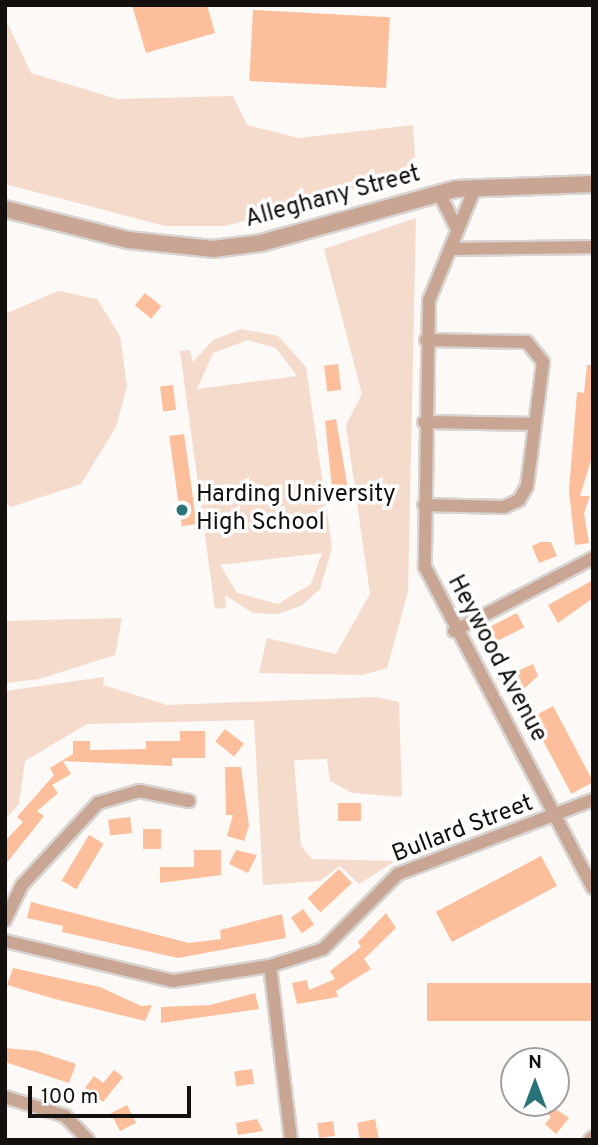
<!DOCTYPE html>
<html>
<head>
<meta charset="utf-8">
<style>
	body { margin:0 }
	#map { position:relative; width:598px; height:1145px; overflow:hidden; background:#fdf9f6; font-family:Overpass,sans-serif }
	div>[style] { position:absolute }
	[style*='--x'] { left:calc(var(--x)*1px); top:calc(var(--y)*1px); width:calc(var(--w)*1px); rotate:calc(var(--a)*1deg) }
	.green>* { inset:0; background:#f5dbcc }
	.building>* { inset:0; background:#fdbf9b; transform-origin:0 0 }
	.roads { filter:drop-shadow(2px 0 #d8d4d1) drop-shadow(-2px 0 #d8d4d1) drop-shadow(0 2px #d8d4d1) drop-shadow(0 -2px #d8d4d1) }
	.minor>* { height:12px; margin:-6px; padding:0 6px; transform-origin:6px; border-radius:6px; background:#c8a693 }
	.tertiary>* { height:16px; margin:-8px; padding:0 8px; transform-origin:8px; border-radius:8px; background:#c8a693 }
	.dots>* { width:19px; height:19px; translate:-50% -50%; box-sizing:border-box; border:4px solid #fff; border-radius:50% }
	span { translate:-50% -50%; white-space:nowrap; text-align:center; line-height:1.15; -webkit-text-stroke:7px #fff; paint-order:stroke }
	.street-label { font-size:24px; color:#14100e }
	.poi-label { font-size:24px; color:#14100e }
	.left { translate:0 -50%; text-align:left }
	.frame { position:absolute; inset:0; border:7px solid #14100e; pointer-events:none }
	.north { position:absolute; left:500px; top:1047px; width:70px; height:70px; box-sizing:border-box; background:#fff; border:2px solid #a19f9f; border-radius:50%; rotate:0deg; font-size:19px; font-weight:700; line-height:28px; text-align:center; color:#14100e }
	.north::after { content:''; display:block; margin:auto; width:24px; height:32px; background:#2a7479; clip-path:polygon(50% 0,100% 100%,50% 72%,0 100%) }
	.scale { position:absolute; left:28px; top:1086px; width:163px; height:32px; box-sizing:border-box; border:4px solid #14100e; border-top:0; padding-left:9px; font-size:21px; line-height:24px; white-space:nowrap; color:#14100e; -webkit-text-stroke:5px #fff; paint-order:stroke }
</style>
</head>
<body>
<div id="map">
	<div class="green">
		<div style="clip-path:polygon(5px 18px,31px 73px,117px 99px,233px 96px,247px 125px,299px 138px,413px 125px,416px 170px,226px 226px,165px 226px,5px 184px)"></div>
		<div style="clip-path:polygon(416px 218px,408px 592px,387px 668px,363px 675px,259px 673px,267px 638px,336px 654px,370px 594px,346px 425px,362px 394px,324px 249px)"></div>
		<div style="clip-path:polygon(58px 291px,97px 299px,120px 336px,127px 387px,116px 427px,81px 484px,11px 507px,5px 502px,5px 314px)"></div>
		<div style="clip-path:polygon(evenodd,241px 329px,278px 336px,306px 367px,332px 548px,320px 589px,301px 606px,277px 614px,253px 613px,225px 595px,226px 608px,215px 609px,180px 351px,190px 350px,193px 362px,213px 340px,241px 329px,248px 340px,276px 348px,297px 376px,197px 389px,213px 353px,248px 340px,241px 329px,322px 553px,311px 584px,278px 604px,237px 593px,220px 565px,322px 553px)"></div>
		<div style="clip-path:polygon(122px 618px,115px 655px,39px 679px,7px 683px,5px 690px,5px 621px)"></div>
		<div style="clip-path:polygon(104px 677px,103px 685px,167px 705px,376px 697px,399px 702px,402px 797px,352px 793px,330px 781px,327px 759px,294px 760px,301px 846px,312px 859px,395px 861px,359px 884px,340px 866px,320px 881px,263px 885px,254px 720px,87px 724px,25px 761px,19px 804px,5px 820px,5px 691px)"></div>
	</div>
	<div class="building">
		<div style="clip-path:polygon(132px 5px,207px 5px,215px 33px,146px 53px)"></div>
		<div style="left:253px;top:10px;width:137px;height:71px;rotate:3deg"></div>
		<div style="left:145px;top:293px;width:21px;height:16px;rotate:39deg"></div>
		<div style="left:338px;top:364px;width:26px;height:14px;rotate:83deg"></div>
		<div style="clip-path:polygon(587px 365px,593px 365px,593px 454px,580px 496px,590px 496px,584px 513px,589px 543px,575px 545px,569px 491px,577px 392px,584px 393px)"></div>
		<div style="left:173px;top:385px;width:25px;height:13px;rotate:83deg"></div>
		<div style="clip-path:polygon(336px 419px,349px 495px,333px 497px,325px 421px)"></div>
		<div style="left:184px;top:434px;width:91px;height:15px;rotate:82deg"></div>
		<div style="clip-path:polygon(541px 542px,551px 542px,557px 556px,539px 563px,532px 546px)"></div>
		<div style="clip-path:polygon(593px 580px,593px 598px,558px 623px,548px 605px)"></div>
		<div style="left:517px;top:613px;width:16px;height:31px;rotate:63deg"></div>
		<div style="clip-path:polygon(533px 664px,538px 676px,518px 694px,509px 675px)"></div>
		<div style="left:553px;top:706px;width:86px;height:25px;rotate:62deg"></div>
		<div style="left:225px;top:729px;width:24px;height:16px;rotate:38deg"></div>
		<div style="clip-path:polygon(180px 731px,205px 731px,205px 758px,172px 758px,172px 766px,63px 761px,71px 774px,52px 785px,58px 793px,37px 811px,44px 816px,5px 865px,5px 841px,23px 822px,17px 817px,54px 775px,50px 768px,73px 754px,73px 741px,90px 741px,90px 750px,146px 749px,146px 741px,180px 741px)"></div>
		<div style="clip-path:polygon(225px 767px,241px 767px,249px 826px,244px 841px,227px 836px,233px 815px,226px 815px)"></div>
		<div style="left:338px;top:803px;width:23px;height:18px"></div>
		<div style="left:130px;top:817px;width:16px;height:22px;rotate:83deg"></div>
		<div style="left:161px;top:829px;width:20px;height:18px;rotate:90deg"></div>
		<div style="left:89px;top:835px;width:17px;height:53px;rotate:31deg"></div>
		<div style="clip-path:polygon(194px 850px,221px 850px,221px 875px,160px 883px,160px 867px,194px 867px)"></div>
		<div style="clip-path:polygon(236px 850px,257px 855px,248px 873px,229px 864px)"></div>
		<div style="left:541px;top:856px;width:34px;height:119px;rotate:62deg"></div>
		<div style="left:339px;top:869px;width:19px;height:43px;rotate:47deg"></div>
		<div style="clip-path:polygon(31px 902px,189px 943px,221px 939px,220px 930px,282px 914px,286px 938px,178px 958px,62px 932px,63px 926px,27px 918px)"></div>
		<div style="left:303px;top:909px;width:19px;height:15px;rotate:54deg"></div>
		<div style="clip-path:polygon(386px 913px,396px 928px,364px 959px,371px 969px,336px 991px,338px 997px,297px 1004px,292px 983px,307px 980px,309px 990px,335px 979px,330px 971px,361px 947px,358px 942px)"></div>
		<div style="clip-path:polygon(13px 968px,100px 987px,141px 1006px,152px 1005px,145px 1021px,55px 999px,7px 985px)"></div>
		<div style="left:593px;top:983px;width:38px;height:166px;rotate:90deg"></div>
		<div style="clip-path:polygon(255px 993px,259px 1009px,161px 1023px,161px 1007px,210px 1005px)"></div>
		<div style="clip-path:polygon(5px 1048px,37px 1051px,76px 1064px,69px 1083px,5px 1062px)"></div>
		<div style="left:252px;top:1069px;width:15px;height:18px;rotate:82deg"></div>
		<div style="clip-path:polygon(114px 1070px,123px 1077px,103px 1102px,85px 1088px,94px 1076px,103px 1083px)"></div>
		<div style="clip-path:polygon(547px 1103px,569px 1118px,556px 1134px,545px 1124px,551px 1117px,542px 1109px)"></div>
		<div style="left:127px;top:1105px;width:20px;height:18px;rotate:63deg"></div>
		<div style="clip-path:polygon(257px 1119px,263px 1131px,238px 1135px,236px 1123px)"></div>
		<div style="clip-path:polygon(375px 1119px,379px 1140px,360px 1140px,357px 1123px)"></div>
		<div style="left:333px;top:1121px;width:15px;height:16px;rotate:82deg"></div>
	</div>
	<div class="roads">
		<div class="minor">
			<div style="--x:475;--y:188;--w:121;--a:112.3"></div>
			<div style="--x:429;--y:300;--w:267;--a:90.9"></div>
			<div style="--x:425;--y:567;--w:362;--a:62.4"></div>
			<div style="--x:439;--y:193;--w:40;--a:63.4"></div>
			<div style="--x:450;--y:249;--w:143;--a:-0.8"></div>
			<div style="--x:424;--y:422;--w:111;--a:1"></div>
			<div style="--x:424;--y:505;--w:80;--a:1.4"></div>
			<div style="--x:504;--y:507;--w:17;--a:-25"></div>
			<div style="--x:519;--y:500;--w:16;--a:-60"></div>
			<div style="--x:527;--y:486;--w:125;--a:-82.6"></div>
			<div style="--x:543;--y:362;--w:26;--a:-129"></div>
			<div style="--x:527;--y:342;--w:101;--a:-178.9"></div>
			<div style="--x:454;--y:631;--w:157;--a:-27.7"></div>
			<div style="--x:5;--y:920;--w:39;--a:-64"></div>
			<div style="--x:22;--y:885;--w:112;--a:-47.2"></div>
			<div style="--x:98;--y:803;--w:43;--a:-16.3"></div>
			<div style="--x:139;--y:791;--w:51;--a:11.3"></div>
			<div style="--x:5;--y:941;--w:173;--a:13.4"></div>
			<div style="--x:173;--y:981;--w:98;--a:-8.8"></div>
			<div style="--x:270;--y:966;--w:56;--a:-17.8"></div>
			<div style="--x:323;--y:949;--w:106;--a:-45"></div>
			<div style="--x:398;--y:874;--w:209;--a:-20.8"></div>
			<div style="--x:270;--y:966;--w:175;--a:83.1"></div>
			<div style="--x:5;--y:1097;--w:63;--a:17.6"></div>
			<div style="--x:65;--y:1116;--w:33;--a:46"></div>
			<div style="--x:590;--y:1140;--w:4;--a:-45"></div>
		</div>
		<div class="tertiary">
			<div style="--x:5;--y:209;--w:127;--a:14.1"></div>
			<div style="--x:128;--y:240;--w:85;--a:6"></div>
			<div style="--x:213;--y:249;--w:48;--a:-7.1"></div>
			<div style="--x:261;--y:243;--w:202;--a:-15.5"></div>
			<div style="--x:456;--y:189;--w:137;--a:-2.1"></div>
		</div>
	</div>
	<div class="dots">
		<div style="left:182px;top:510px;background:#2a7479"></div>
	</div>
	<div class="street-label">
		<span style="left:333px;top:198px;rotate:-15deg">Alleghany Street</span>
		<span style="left:496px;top:659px;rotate:62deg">Heywood Avenue</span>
		<span style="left:463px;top:830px;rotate:-21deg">Bullard Street</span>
	</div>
	<div class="poi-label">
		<span class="left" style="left:196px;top:510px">Harding University<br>High School</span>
	</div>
	<div class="frame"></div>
	<div class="north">N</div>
	<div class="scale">100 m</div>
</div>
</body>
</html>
